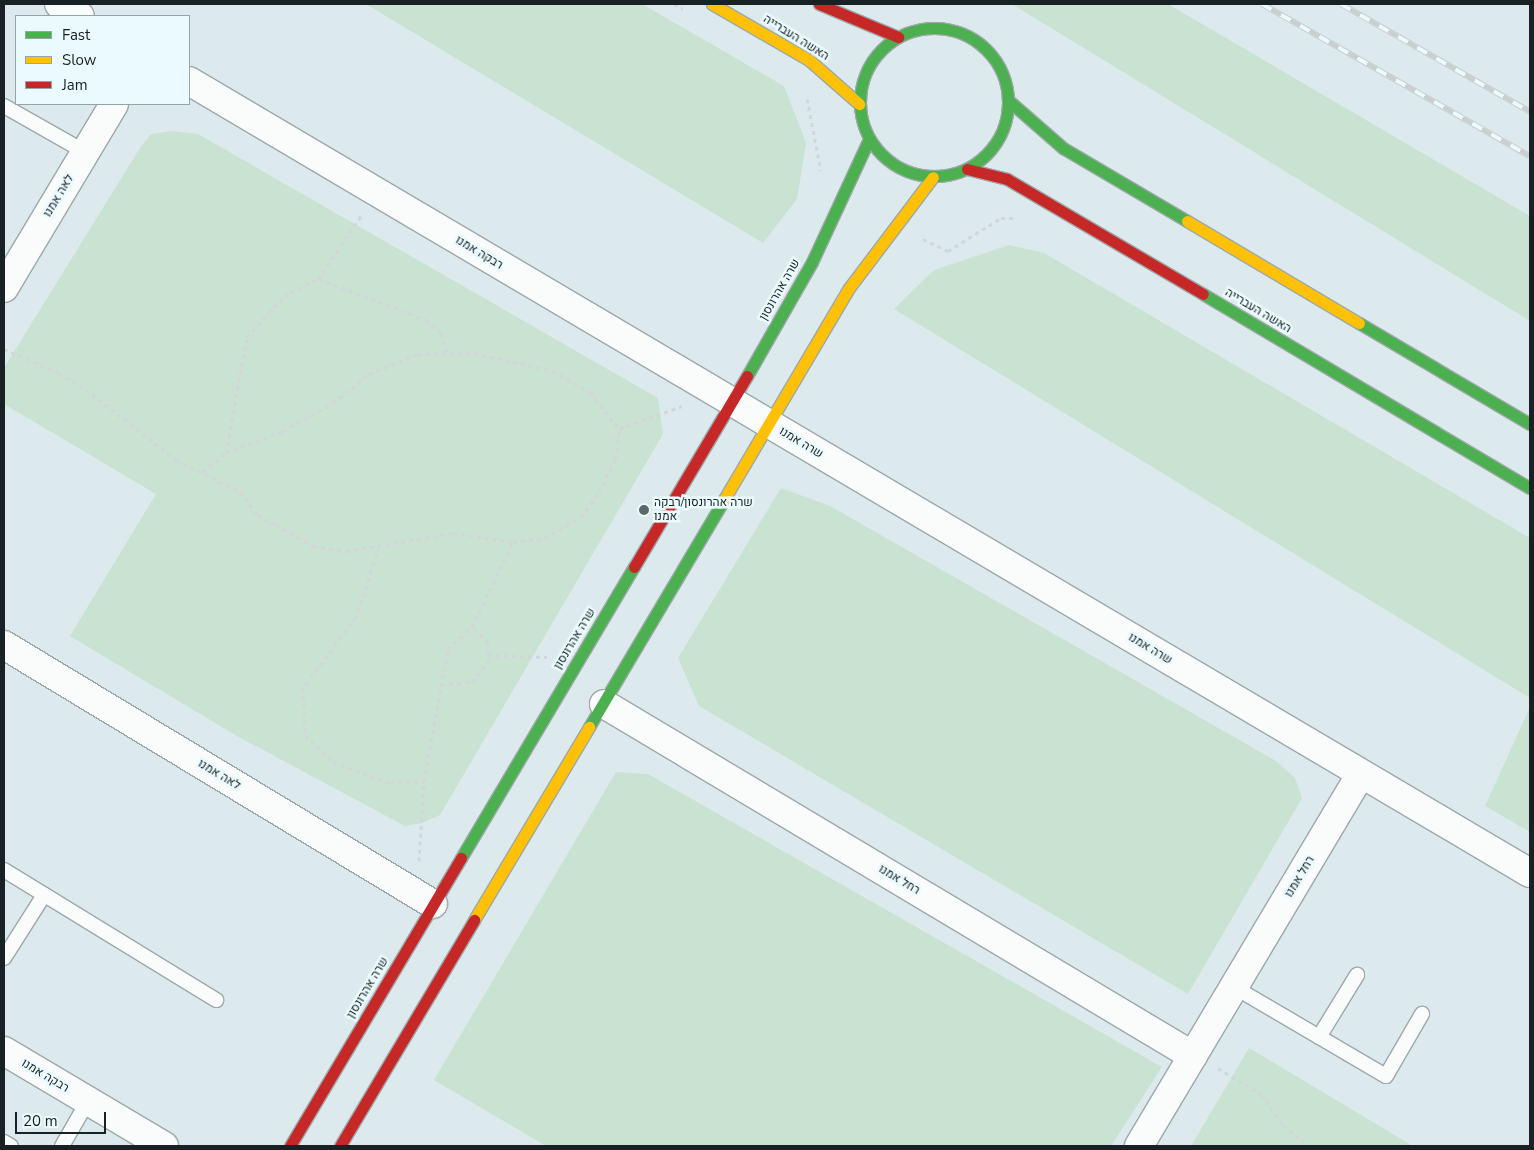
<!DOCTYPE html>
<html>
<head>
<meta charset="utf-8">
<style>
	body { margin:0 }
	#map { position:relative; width:1534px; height:1150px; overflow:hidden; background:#dceaed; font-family:"Nunito Sans",Heebo,sans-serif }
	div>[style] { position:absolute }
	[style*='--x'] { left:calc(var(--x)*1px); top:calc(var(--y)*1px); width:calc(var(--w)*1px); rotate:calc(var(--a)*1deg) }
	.green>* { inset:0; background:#c9e2d1 }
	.path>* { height:3px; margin-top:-1.5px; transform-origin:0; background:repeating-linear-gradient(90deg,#d2d6d8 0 4px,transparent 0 8px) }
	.roads { filter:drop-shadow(1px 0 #9da8aa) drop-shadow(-1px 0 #9da8aa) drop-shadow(0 1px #9da8aa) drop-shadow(0 -1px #9da8aa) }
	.lane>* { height:14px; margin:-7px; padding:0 7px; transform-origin:7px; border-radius:7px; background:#fafcfc }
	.street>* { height:28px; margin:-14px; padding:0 14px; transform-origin:14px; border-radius:14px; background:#fafcfc }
	.fast>* { height:11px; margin:-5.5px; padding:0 5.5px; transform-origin:5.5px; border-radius:5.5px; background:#4caf50 }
	.fast>.ring { margin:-5.5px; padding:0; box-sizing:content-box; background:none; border:11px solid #4caf50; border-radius:50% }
	.slow>* { height:11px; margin:-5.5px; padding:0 5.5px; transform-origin:5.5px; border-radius:5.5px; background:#ffc107 }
	.jam>* { height:11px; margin:-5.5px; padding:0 5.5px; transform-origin:5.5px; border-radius:5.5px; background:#c62828 }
	.rail>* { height:5.5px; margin-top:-2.75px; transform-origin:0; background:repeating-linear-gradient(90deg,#eafafe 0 11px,#cacecf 0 22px); box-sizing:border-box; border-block:1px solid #cacecf }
	.dots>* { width:14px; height:14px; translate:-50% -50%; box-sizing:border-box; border:2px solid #eafafe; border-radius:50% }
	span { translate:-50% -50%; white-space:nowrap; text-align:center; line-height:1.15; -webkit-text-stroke:5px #eafafe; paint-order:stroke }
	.street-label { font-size:12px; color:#182224 }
	.poi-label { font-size:12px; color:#182224 }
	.left { translate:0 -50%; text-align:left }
	.frame { position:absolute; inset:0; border:5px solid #182224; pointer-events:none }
	.legend { position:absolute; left:15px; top:15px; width:175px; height:90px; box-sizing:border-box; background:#eafafe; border:1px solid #96a4a7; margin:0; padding:6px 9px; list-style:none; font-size:15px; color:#182224 }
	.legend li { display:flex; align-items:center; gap:10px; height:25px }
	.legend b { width:25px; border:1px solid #96a4a7 }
	.scale { position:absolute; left:15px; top:1112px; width:91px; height:22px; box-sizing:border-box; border:2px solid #182224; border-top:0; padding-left:6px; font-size:15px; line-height:18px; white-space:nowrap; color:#182224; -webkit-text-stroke:4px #eafafe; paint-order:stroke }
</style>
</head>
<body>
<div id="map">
	<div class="green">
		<div style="clip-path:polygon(366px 4px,642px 4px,784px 86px,806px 143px,797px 199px,763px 243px)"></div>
		<div style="clip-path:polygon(1012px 4px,1168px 4px,1530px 216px,1530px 321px)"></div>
		<div style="clip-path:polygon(173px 131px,198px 134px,658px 398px,663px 434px,440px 815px,422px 823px,405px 826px,237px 736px,70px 636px,156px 494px,4px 404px,4px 368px,140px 148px,151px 134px)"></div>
		<div style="clip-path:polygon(1009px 245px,1044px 253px,1530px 538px,1530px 698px,894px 309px,934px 270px)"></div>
		<div style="clip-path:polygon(781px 488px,830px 506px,1276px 761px,1295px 778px,1302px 798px,1188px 994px,699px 706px,678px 658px)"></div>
		<div style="clip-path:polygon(1530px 707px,1530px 832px,1485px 806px)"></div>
		<div style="clip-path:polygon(616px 772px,648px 774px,1162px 1067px,1111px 1146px,546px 1146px,434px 1080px)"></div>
		<div style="clip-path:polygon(1249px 1048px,1413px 1146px,1191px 1146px)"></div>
	</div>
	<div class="path">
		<div style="--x:674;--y:4;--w:10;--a:29"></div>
		<div style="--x:807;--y:99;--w:73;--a:79"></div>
		<div style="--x:923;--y:239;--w:28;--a:26"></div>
		<div style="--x:948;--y:251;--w:62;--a:-31.9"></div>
		<div style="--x:1001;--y:218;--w:14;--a:0"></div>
		<div style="--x:319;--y:279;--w:115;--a:21"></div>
		<div style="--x:426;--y:320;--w:20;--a:41"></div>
		<div style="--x:441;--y:333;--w:22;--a:74"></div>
		<div style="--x:4;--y:349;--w:60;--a:23.6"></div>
		<div style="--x:59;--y:373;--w:39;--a:32"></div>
		<div style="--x:92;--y:394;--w:107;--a:38.2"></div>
		<div style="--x:176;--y:460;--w:72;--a:26.6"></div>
		<div style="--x:240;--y:492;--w:29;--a:52"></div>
		<div style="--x:258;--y:515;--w:21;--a:29"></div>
		<div style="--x:276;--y:525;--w:43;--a:29.6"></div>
		<div style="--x:313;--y:546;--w:33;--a:9"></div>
		<div style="--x:346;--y:551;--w:109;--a:-9.5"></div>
		<div style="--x:453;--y:533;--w:61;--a:8.5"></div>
		<div style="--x:513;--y:542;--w:32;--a:-7"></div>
		<div style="--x:545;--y:538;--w:42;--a:-30.3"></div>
		<div style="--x:581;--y:517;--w:31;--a:-54"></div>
		<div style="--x:599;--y:492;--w:37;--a:-63"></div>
		<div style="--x:616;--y:459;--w:30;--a:-84"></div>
		<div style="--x:619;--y:429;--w:67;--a:-20.1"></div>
		<div style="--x:226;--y:453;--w:118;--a:-79.7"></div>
		<div style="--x:247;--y:337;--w:55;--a:-47.9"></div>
		<div style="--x:284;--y:296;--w:38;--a:-27"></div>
		<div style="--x:318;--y:279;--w:76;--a:-55.7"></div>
		<div style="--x:203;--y:472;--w:30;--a:-40"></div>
		<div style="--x:226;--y:453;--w:61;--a:-21.1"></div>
		<div style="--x:283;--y:431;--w:57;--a:-29.2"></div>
		<div style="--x:333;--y:403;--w:46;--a:-38.9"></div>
		<div style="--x:369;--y:374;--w:53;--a:-22.2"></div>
		<div style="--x:418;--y:354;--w:56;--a:-1"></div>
		<div style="--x:474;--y:353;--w:81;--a:12.8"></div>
		<div style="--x:553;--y:371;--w:43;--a:29.6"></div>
		<div style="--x:590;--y:392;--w:47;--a:51.9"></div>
		<div style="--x:379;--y:547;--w:74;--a:108.2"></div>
		<div style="--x:356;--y:617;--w:89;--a:126.7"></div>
		<div style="--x:303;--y:688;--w:47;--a:87.6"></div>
		<div style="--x:305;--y:735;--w:39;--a:44"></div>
		<div style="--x:333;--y:762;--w:61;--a:20.2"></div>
		<div style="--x:390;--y:783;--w:34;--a:-3"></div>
		<div style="--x:488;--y:655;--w:59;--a:1.9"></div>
		<div style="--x:441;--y:685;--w:31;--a:-6"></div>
		<div style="--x:472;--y:682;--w:26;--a:-51"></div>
		<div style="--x:488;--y:662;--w:19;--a:-90"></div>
		<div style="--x:488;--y:643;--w:23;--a:-135"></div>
		<div style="--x:419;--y:861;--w:80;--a:-86.4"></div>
		<div style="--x:424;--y:781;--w:134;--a:-79.7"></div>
		<div style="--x:448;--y:649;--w:33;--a:-43"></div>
		<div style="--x:472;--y:627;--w:94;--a:-64.2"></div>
		<div style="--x:1218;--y:1068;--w:50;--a:31.2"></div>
		<div style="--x:1261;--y:1094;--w:38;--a:55"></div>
		<div style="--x:1283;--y:1125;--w:33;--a:39"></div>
	</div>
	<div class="roads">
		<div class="lane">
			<div style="--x:4;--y:106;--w:93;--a:29.6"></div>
			<div style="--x:4;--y:870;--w:249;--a:31.5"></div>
			<div style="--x:4;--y:958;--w:75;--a:-57.6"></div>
			<div style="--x:1234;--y:987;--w:176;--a:30.4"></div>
			<div style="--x:1386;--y:1076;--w:72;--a:-59.9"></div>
			<div style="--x:1319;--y:1037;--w:73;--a:-58.5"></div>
			<div style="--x:4;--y:1142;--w:8;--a:30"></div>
			<div style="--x:62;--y:1146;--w:52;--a:-60"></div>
		</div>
		<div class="street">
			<div style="--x:59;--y:4;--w:24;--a:30"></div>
			<div style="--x:189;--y:81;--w:1557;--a:30.57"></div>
			<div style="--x:4;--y:288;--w:214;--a:-59.1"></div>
			<div style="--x:4;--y:645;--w:501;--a:31.12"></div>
			<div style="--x:604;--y:704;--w:686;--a:30.86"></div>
			<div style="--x:4;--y:1051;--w:186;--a:30.7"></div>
			<div style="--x:1139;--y:1146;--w:433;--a:-59.2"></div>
		</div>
		<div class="fast">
			<div class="ring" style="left:860px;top:28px;width:137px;height:137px"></div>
			<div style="--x:1008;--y:100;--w:73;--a:41.1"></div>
			<div style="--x:1063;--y:148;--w:144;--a:30.5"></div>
			<div style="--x:1203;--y:294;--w:380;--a:30.7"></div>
			<div style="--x:1359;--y:323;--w:199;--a:30.6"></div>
			<div style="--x:747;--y:376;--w:131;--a:-60.3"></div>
			<div style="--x:812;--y:262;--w:136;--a:-65.1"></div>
			<div style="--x:589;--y:727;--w:263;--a:-59.3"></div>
			<div style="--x:461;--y:858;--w:339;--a:-59.3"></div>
		</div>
		<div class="slow">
			<div style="--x:712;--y:4;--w:112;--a:30"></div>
			<div style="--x:809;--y:60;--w:67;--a:41.3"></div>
			<div style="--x:1187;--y:221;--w:200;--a:30.7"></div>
			<div style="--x:723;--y:501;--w:247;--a:-59.4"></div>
			<div style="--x:849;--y:288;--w:139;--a:-52.9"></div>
			<div style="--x:474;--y:920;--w:225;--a:-59.2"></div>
		</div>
		<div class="jam">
			<div style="--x:819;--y:4;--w:86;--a:22.7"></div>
			<div style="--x:967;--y:169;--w:41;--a:14"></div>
			<div style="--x:1007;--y:179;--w:227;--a:30.4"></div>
			<div style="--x:634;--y:567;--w:222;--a:-59.4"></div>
			<div style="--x:290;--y:1146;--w:335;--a:-59.3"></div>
			<div style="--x:340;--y:1146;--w:263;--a:-59.3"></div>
		</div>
	</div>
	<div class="rail">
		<div style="--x:1262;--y:4;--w:308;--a:29.6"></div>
		<div style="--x:1341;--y:4;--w:218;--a:29.7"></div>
	</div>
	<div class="dots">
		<div style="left:644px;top:510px;background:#5d686a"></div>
	</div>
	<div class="street-label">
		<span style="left:796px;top:38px;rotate:32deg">האשה העברייה</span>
		<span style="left:59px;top:196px;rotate:-59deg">לאה אמנו</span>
		<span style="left:479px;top:253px;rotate:31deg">רבקה אמנו</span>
		<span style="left:780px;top:290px;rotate:-60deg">שרה אהרונסון</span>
		<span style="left:1258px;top:311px;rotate:31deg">האשה העברייה</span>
		<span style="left:801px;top:443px;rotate:31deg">שרה אמנו</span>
		<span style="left:575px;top:639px;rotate:-59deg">שרה אהרונסון</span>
		<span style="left:1150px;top:649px;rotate:31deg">שרה אמנו</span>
		<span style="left:219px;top:775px;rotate:31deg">לאה אמנו</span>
		<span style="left:1300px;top:877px;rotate:-59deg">רחל אמנו</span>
		<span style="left:899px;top:880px;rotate:31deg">רחל אמנו</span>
		<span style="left:368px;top:988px;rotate:-59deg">שרה אהרונסון</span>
		<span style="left:45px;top:1076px;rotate:31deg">רבקה אמנו</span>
	</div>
	<div class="poi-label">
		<span class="left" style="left:654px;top:510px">שרה אהרונסון/רבקה<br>אמנו</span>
	</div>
	<div class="frame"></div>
	<ul class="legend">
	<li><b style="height:6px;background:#4caf50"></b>Fast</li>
	<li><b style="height:6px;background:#ffc107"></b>Slow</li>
	<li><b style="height:6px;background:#c62828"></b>Jam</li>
	</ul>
	<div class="scale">20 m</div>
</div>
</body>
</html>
